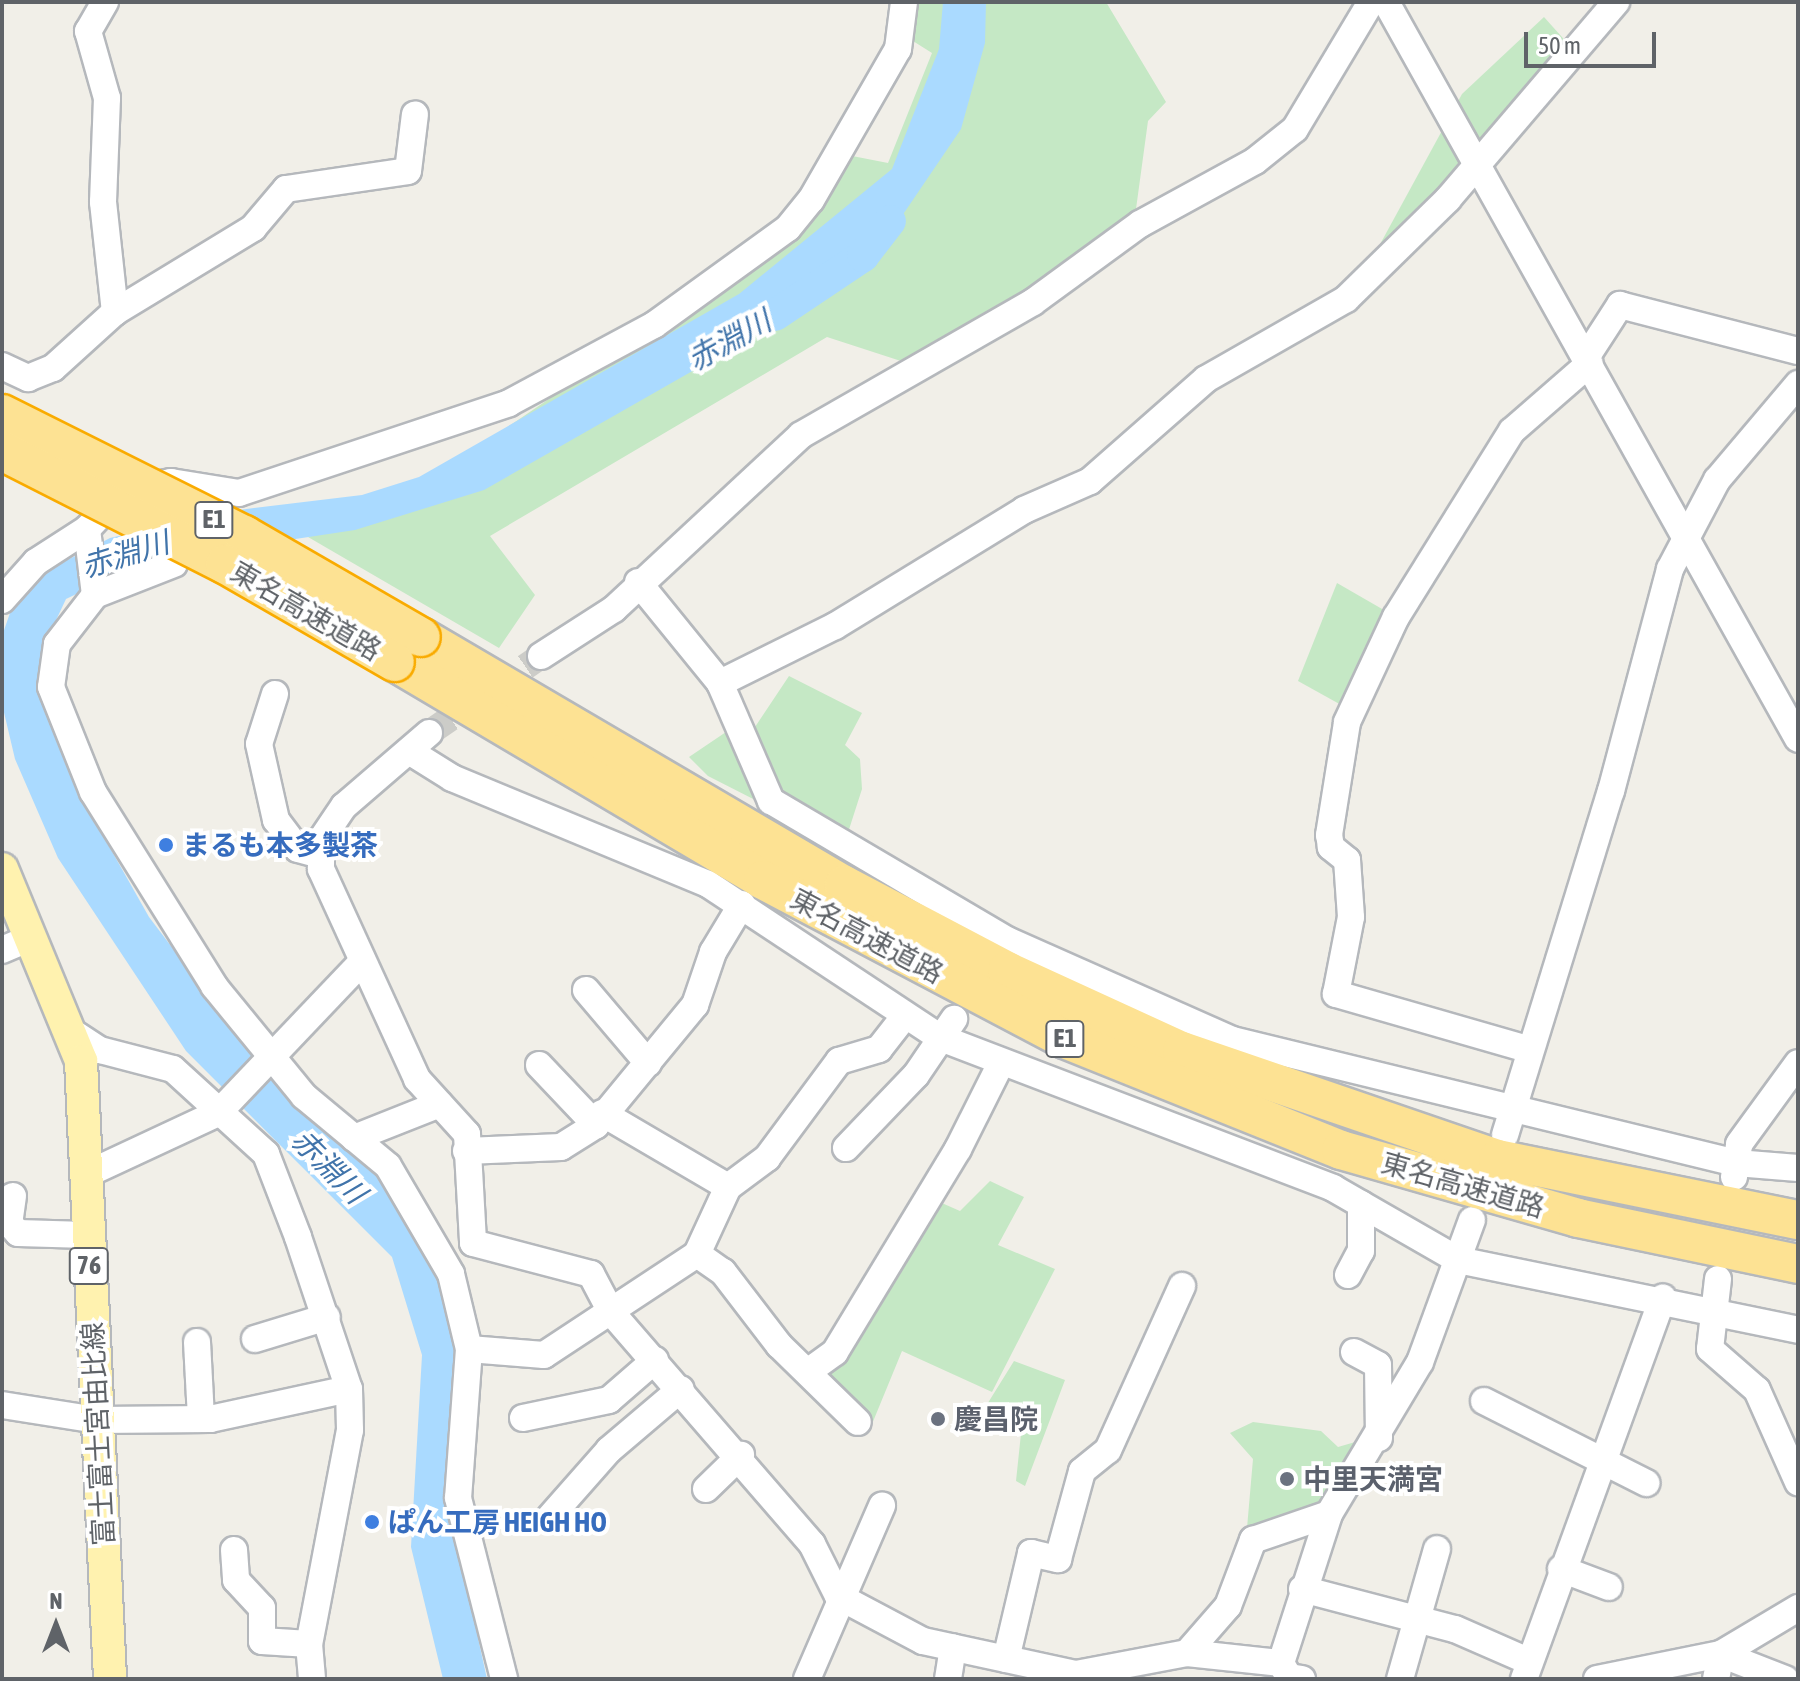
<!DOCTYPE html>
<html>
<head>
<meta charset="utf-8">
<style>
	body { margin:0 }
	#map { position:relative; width:1800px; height:1681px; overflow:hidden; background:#f1efe8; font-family:"Asap Condensed","Noto Sans JP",sans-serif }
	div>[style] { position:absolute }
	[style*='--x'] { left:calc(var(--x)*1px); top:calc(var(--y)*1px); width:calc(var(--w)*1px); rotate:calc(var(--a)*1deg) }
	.green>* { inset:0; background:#c5e8c5 }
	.water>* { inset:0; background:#aadaff }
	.river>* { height:32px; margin:-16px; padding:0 16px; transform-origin:16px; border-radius:16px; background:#aadaff }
	.minor-tunnel>* { height:26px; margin-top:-13px; transform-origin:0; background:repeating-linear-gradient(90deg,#ccccc8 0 26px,transparent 0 39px) }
	.roads { filter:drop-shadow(2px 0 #b5b8bc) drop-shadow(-2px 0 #b5b8bc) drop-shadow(0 2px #b5b8bc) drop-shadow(0 -2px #b5b8bc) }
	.minor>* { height:26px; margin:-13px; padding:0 13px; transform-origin:13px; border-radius:13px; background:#fff }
	.major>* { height:32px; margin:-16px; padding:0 16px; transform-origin:16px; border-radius:16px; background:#fff2af }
	.highway>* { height:38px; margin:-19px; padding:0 19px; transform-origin:19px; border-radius:19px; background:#fde293 }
	.bridges { filter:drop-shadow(2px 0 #f9ab00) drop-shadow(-2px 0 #f9ab00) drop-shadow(0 2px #f9ab00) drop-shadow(0 -2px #f9ab00) }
	.highway-bridge>* { height:38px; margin:-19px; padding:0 19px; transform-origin:19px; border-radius:19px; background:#fde293 }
	.dots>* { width:22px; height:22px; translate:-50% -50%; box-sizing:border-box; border:4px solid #fff; border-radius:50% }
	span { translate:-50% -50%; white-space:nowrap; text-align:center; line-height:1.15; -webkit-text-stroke:8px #fff; paint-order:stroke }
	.shield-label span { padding:2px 6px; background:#fff; border:2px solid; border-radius:6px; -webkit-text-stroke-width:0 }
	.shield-label { font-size:26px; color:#5f6368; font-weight:700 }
	.street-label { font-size:28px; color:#5f6368 }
	.shop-label { font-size:28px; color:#366cbe; font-weight:700 }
	.left { translate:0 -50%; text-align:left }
	.worship-label { font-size:28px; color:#5b616d; font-weight:700 }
	.water-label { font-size:30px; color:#4174aa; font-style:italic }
	.frame { position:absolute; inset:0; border:4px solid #5f6368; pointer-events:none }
	.north { position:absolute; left:16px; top:1585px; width:80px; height:80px; -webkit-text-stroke:6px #fff; paint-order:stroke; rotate:0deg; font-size:22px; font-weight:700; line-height:32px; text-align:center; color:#5f6368 }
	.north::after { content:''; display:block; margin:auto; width:28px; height:36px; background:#5f6368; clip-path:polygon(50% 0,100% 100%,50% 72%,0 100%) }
	.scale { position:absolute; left:1524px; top:32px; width:132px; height:36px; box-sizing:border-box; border:4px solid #5f6368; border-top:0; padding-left:10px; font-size:24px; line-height:28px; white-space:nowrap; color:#5f6368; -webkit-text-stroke:6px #fff; paint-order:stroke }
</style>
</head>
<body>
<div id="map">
	<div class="green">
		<div style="clip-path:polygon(911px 2px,1106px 2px,1166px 102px,1148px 121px,1136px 209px,1004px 315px,907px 363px,827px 337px,490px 536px,535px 595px,499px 648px,308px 537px,385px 510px,596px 367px,788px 228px,842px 154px,888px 163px,932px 53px,905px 36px)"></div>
		<div style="clip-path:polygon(1544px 17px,1570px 46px,1372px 259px,1462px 94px)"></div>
		<div style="clip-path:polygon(1337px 583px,1396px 617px,1352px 711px,1298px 681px)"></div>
		<div style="clip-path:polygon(789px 676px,862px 713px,845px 745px,860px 759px,862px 789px,844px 845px,708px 776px,689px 757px,726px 732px,739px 751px)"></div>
		<div style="clip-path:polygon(990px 1181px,1024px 1197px,998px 1245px,1055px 1269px,992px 1392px,902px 1351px,872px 1424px,816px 1372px,935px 1200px,960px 1211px)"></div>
		<div style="clip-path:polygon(1014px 1361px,1065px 1380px,1025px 1486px,1016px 1481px,1022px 1424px,986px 1406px)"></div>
		<div style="clip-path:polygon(1253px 1422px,1321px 1431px,1338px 1447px,1369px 1438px,1327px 1510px,1256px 1539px,1247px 1528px,1253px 1459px,1230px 1433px)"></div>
	</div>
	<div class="water">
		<div style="clip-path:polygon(943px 2px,986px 2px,985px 43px,961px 129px,887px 238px,703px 365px,484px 490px,355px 530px,143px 562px,66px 599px,42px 650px,43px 705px,75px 786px,149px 917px,283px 1094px,385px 1181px,439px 1266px,458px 1367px,445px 1487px,487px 1679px,443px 1679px,411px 1547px,422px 1355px,392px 1257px,186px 1051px,58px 858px,15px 759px,2px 704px,2px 636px,10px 613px,44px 572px,110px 538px,222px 512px,362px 495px,419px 477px,739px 294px,892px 169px,939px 49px)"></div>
	</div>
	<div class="river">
		<div style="--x:775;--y:315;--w:106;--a:-33.8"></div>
		<div style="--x:863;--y:256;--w:44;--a:-52.4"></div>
	</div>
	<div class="minor-tunnel">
		<div style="--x:429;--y:733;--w:136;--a:-34.5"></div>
	</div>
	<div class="roads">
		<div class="minor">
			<div style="--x:105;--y:2;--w:34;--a:120"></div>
			<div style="--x:88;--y:31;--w:70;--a:74.2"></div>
			<div style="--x:107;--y:98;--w:104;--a:92.2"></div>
			<div style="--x:103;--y:202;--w:111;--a:83.8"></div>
			<div style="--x:1386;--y:2;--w:844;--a:60.79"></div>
			<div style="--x:1587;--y:356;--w:61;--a:-57.1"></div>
			<div style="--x:1620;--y:305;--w:184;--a:14.5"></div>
			<div style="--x:2;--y:366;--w:29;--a:25"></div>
			<div style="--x:28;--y:378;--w:27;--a:-22"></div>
			<div style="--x:53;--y:368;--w:84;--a:-42.1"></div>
			<div style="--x:115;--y:312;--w:162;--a:-31.3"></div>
			<div style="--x:253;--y:228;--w:51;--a:-49.8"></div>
			<div style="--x:286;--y:189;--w:123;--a:-8.4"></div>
			<div style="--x:408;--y:171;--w:57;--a:-83"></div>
			<div style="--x:87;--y:529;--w:66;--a:83.1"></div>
			<div style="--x:174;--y:564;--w:85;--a:158.6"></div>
			<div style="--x:95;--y:595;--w:62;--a:127.8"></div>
			<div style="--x:57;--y:644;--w:43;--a:97.9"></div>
			<div style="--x:51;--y:687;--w:113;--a:68.2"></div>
			<div style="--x:93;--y:792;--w:229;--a:58"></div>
			<div style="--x:214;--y:986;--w:142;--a:50.7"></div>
			<div style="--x:304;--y:1096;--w:109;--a:39.8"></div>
			<div style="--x:388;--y:1166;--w:125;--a:59.7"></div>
			<div style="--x:451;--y:1274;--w:77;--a:76.5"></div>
			<div style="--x:469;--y:1349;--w:149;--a:94.2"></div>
			<div style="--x:458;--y:1498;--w:187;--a:75.7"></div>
			<div style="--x:638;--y:582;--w:130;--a:50.9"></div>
			<div style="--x:720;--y:683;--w:129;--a:66.6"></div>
			<div style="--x:771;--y:801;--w:276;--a:30.5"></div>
			<div style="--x:1009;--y:941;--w:244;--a:23.9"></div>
			<div style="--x:1232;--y:1040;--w:519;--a:13.71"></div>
			<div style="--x:1736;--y:1163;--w:62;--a:4.6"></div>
			<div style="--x:2;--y:600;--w:51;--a:-48.2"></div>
			<div style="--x:36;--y:562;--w:61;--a:-32.9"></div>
			<div style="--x:87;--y:529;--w:52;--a:-46.5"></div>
			<div style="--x:123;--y:491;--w:49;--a:-10.6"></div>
			<div style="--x:171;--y:482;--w:69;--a:9.2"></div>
			<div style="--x:239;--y:493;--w:285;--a:-18.4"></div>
			<div style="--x:509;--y:403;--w:165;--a:-28.3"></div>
			<div style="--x:654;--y:325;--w:165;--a:-35.9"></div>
			<div style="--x:788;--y:228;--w:36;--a:-51"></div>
			<div style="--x:811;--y:200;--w:174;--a:-60.1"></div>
			<div style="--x:898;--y:49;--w:47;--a:-82.7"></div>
			<div style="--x:541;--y:656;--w:87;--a:-32.8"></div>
			<div style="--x:614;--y:609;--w:255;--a:-42.9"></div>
			<div style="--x:801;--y:435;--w:267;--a:-29.8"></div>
			<div style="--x:1033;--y:302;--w:132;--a:-36.1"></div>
			<div style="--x:1140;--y:224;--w:131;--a:-28.7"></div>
			<div style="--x:1255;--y:161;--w:51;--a:-38.7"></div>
			<div style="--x:1295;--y:129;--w:148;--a:-59.1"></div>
			<div style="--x:720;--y:683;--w:128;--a:-26.4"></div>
			<div style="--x:835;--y:626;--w:222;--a:-31.5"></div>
			<div style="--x:1024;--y:510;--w:72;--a:-23.7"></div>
			<div style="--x:1090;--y:481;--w:154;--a:-41.3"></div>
			<div style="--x:1206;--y:379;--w:161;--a:-29.7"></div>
			<div style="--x:1346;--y:299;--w:143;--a:-44.4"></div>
			<div style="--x:1448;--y:199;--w:259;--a:-49.5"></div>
			<div style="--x:275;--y:694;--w:52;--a:107.7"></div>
			<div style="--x:259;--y:744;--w:78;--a:77.4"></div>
			<div style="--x:276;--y:820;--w:36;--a:53"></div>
			<div style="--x:298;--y:849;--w:24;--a:15"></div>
			<div style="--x:429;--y:733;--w:112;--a:139.3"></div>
			<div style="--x:344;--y:806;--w:41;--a:124.1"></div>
			<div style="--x:321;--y:840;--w:29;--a:90"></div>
			<div style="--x:321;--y:869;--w:231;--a:65.4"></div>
			<div style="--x:417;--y:1079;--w:74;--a:47.7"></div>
			<div style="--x:467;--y:1134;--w:109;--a:86.8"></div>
			<div style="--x:473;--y:1243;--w:122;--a:14.7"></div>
			<div style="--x:591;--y:1274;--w:43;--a:62.2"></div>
			<div style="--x:611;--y:1312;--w:307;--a:49.1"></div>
			<div style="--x:812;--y:1544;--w:58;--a:63.4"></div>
			<div style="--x:838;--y:1596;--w:96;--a:27.9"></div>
			<div style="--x:923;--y:1641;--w:157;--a:12.2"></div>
			<div style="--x:1076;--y:1674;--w:113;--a:-10.7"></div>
			<div style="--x:1187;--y:1653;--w:95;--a:6.1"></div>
			<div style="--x:409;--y:751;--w:51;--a:32.1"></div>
			<div style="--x:452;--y:778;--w:277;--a:22.5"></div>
			<div style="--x:708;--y:884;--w:279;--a:33.5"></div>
			<div style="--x:941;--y:1038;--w:420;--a:20.9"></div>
			<div style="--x:1333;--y:1188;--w:144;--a:29.9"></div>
			<div style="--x:1458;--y:1260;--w:347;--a:11.6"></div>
			<div style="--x:2;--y:950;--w:33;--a:-23"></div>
			<div style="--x:586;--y:990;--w:96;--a:49.7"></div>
			<div style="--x:75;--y:1034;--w:30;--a:33"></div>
			<div style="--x:100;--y:1050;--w:75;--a:14.6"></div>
			<div style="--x:173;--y:1069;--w:126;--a:42.4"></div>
			<div style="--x:266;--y:1154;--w:89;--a:68.9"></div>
			<div style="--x:298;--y:1237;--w:160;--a:71.5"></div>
			<div style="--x:349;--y:1389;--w:41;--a:88.6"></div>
			<div style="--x:350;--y:1430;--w:218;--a:100.8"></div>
			<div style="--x:309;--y:1644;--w:35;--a:85"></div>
			<div style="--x:1527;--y:1049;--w:199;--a:-163.9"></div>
			<div style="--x:1336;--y:994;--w:78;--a:-79"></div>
			<div style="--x:1351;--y:917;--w:57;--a:-94"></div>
			<div style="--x:1347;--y:860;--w:21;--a:-141"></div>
			<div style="--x:1331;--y:847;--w:12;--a:-99"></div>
			<div style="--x:1329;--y:835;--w:114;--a:-80.9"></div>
			<div style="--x:1347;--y:722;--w:116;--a:-65"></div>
			<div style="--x:1396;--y:617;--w:219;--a:-58.1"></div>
			<div style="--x:1512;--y:431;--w:103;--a:-41.1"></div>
			<div style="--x:539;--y:1065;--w:83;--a:46.5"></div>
			<div style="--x:602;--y:1113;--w:146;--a:30.4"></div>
			<div style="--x:1505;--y:1135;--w:360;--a:-72.9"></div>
			<div style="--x:1611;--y:791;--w:230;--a:-75.1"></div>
			<div style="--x:1670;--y:569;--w:101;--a:-62.2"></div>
			<div style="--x:1717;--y:480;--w:126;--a:-49.8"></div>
			<div style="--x:354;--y:1138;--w:92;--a:-21.6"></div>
			<div style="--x:846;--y:1148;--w:101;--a:-46.2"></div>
			<div style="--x:916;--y:1075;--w:68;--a:-55.8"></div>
			<div style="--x:466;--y:1151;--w:95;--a:-2.4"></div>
			<div style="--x:561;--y:1147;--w:41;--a:-32.2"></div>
			<div style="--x:596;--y:1125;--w:156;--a:-50.5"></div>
			<div style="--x:695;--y:1005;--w:56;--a:-71.2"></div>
			<div style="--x:713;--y:952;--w:56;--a:-58.9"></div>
			<div style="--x:85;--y:1175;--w:147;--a:-25"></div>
			<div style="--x:218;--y:1113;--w:206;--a:-46.4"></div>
			<div style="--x:1734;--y:1177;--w:33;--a:-81"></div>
			<div style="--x:1739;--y:1144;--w:100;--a:-53.9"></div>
			<div style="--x:13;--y:1196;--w:27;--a:98"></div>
			<div style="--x:9;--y:1223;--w:13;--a:48"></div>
			<div style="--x:18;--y:1233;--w:69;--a:1.7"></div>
			<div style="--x:697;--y:1254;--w:32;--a:35"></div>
			<div style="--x:723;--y:1272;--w:92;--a:52.5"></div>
			<div style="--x:779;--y:1345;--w:110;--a:44.3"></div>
			<div style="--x:1348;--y:1275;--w:27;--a:-62"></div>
			<div style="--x:1361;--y:1251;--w:47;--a:-90"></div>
			<div style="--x:1718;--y:1279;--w:70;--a:96.5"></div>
			<div style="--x:1710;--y:1349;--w:62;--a:41.1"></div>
			<div style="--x:1757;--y:1390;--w:101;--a:66"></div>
			<div style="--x:255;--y:1339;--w:75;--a:-17"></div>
			<div style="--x:197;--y:1342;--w:77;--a:87"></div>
			<div style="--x:469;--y:1349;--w:75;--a:4.6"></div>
			<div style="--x:544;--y:1355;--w:183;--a:-33.4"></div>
			<div style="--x:697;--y:1254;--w:74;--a:-65.2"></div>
			<div style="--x:728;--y:1187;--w:49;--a:-36.6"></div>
			<div style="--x:767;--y:1158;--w:121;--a:-53.4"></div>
			<div style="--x:839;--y:1061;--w:42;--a:-16.7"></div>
			<div style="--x:879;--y:1049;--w:39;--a:-52"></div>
			<div style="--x:1354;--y:1352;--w:27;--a:28"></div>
			<div style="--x:1378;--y:1365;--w:73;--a:89.2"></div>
			<div style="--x:809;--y:1371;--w:32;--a:-36"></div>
			<div style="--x:835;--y:1352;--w:237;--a:-58.8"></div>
			<div style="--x:958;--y:1149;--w:94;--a:-63.4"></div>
			<div style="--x:1484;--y:1401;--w:182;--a:26.8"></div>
			<div style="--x:2;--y:1405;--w:96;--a:9"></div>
			<div style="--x:97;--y:1420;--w:113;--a:-0.5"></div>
			<div style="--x:210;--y:1419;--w:142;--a:-12.2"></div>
			<div style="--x:523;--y:1418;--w:88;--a:-11.8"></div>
			<div style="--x:609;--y:1400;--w:61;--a:-41"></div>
			<div style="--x:706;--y:1489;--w:49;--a:-44.2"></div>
			<div style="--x:550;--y:1517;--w:89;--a:-48.6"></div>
			<div style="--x:609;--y:1450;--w:94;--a:-40.3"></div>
			<div style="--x:234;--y:1550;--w:30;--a:86"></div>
			<div style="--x:236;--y:1580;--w:38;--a:47"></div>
			<div style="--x:262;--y:1608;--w:33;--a:90"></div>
			<div style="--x:262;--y:1641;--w:47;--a:3.7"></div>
			<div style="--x:1561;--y:1569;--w:51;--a:20.6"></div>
			<div style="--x:1302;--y:1589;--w:158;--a:14.7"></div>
			<div style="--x:1455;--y:1629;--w:77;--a:23.6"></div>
			<div style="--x:1187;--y:1653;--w:62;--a:-48.9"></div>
			<div style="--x:1228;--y:1606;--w:71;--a:-69.3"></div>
			<div style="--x:1253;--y:1540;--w:80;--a:-18.9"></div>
			<div style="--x:1721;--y:1654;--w:69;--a:21.3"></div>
			<div style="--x:1006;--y:1659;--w:109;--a:-76.7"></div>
			<div style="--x:1031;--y:1553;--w:28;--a:13"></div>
			<div style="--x:1058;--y:1559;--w:91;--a:-74.7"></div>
			<div style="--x:1082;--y:1471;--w:33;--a:-39"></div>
			<div style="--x:1108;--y:1450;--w:180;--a:-65.7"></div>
			<div style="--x:807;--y:1679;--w:189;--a:-66.6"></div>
			<div style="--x:948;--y:1679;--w:32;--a:-81"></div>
			<div style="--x:1302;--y:1679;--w:13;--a:-171"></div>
			<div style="--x:1289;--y:1677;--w:16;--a:-120"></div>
			<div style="--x:1281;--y:1663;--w:157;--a:-72.1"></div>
			<div style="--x:1329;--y:1514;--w:177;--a:-59.1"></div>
			<div style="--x:1420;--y:1362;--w:151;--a:-69.9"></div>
			<div style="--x:1400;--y:1679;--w:135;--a:-74.1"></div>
			<div style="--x:1524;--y:1679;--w:406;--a:-70"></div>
			<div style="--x:1597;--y:1679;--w:126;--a:-11.4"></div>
			<div style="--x:1721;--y:1654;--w:90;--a:-30.9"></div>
			<div style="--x:1716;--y:1679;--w:25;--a:-79"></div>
		</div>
		<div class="major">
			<div style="--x:2;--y:869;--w:208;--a:67.6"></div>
			<div style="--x:81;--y:1061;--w:619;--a:87.31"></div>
		</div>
		<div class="highway">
			<div style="--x:421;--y:637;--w:490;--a:30.4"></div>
			<div style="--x:844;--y:885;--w:184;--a:27.8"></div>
			<div style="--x:1007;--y:971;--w:192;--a:24.6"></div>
			<div style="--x:1182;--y:1051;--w:334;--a:18.9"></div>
			<div style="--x:1498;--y:1159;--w:306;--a:11.5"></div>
			<div style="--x:395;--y:662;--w:428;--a:30.6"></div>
			<div style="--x:763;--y:880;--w:341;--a:27.8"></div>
			<div style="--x:1065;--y:1039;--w:297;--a:21.9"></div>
			<div style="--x:1341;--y:1150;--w:247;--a:16"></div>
			<div style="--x:1578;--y:1218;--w:225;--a:11.8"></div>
		</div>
	</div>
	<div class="bridges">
		<div class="highway-bridge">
			<div style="--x:2;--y:414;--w:271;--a:26.6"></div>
			<div style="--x:244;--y:535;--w:204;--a:30"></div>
			<div style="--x:2;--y:451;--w:250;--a:26.9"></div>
			<div style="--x:225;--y:564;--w:196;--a:30"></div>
		</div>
	</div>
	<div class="dots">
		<div style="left:166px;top:845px;background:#3f7fe0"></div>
		<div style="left:938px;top:1419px;background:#6b7280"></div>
		<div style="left:1287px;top:1479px;background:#6b7280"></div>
		<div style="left:372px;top:1522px;background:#3f7fe0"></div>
	</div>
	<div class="shield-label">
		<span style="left:214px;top:520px">E1</span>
		<span style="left:1065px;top:1039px">E1</span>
		<span style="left:89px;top:1266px">76</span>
	</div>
	<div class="street-label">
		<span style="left:306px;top:611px;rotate:30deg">東名高速道路</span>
		<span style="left:867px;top:936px;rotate:28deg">東名高速道路</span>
		<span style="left:1463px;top:1185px;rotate:16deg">東名高速道路</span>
		<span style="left:98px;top:1434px;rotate:-93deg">富士富士宮由比線</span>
	</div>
	<div class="shop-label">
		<span class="left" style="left:182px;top:845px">まるも本多製茶</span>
		<span class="left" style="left:388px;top:1522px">ぱん工房 HEIGH HO</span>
	</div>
	<div class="worship-label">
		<span class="left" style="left:954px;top:1419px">慶昌院</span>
		<span class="left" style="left:1303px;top:1479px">中里天満宮</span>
	</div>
	<div class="water-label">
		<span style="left:729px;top:340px;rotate:-29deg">赤淵川</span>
		<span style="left:125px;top:554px;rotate:-17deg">赤淵川</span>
		<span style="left:329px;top:1166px;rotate:45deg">赤淵川</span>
	</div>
	<div class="frame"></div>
	<div class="north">N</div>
	<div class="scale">50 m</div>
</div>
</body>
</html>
